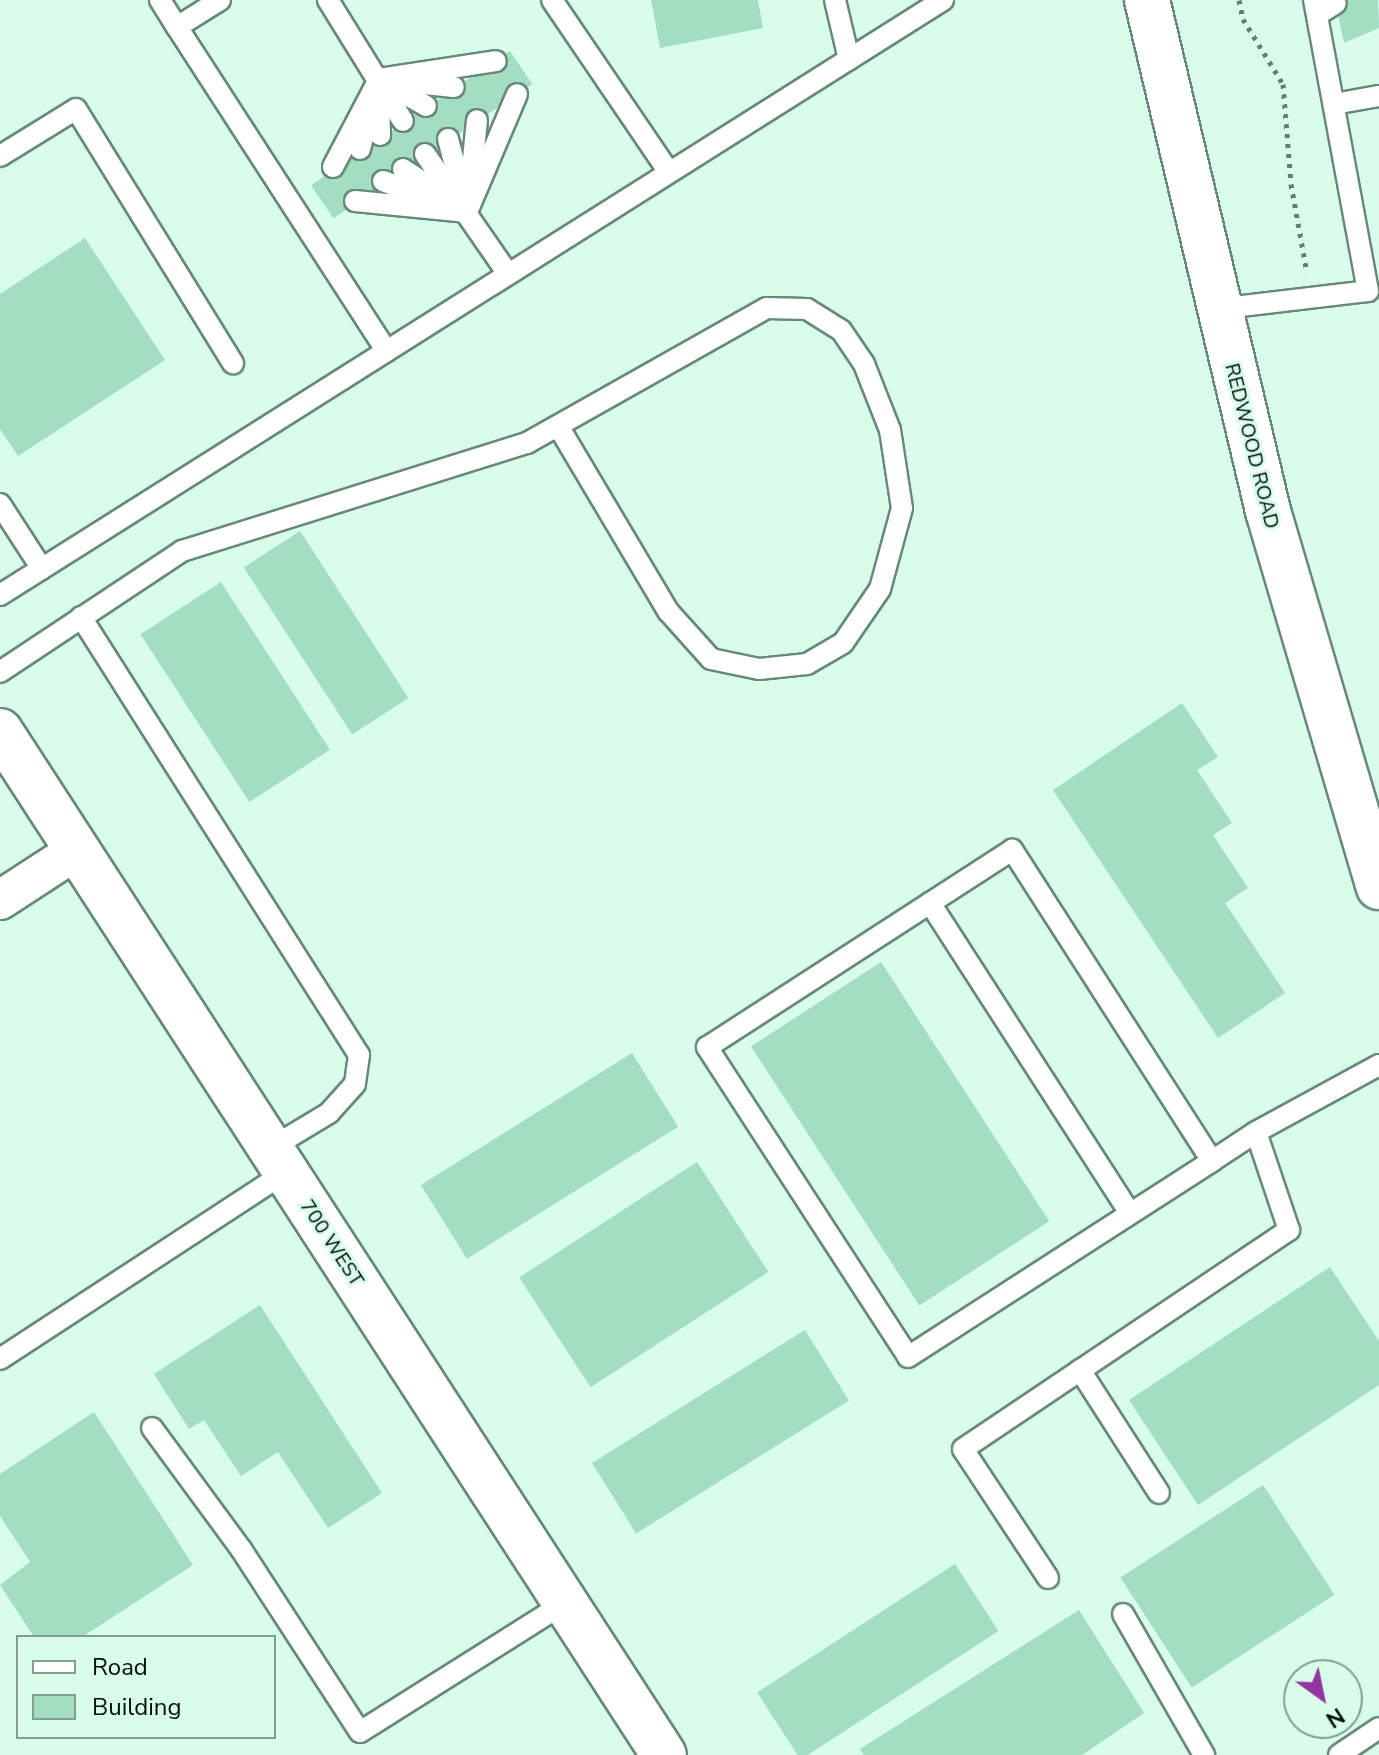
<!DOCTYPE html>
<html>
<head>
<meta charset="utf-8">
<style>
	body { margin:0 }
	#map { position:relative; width:1379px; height:1755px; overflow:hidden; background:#d8fdeb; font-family:"Nunito Sans",sans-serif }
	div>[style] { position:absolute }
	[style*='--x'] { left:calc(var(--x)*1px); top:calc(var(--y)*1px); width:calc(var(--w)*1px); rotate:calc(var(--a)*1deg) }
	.building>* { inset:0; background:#a3ddc2; transform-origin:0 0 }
	.path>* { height:5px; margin-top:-2.5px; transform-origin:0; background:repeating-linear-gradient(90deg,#667d72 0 4px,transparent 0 10px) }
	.roads { filter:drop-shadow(2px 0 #688979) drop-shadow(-2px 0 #688979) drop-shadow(0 2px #688979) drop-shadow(0 -2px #688979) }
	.service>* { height:20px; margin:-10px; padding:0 10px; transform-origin:10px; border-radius:10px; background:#fff }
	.minor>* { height:38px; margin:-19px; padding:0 19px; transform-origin:19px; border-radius:19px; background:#fff }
	.tertiary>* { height:44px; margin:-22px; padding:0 22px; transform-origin:22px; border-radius:22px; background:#fff }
	.secondary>* { height:44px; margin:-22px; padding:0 22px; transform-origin:22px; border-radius:22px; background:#fff }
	span { translate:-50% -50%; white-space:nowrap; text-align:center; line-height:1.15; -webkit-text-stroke:6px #d8fdeb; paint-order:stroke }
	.street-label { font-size:20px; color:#04100b }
	.legend { position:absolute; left:16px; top:1635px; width:260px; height:104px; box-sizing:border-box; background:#d8fdeb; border:2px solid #839e91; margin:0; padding:10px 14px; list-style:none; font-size:24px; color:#04100b }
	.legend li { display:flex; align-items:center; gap:16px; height:40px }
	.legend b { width:40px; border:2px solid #839e91 }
	.north { position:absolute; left:1283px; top:1659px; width:80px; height:80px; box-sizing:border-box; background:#d8fdeb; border:2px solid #839e91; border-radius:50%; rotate:147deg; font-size:22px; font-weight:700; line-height:32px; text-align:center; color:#04100b }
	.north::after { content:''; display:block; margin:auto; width:28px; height:36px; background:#94369f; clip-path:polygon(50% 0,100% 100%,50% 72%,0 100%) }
</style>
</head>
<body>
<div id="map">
	<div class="building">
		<div style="clip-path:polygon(651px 0,758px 0,763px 28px,660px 48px)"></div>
		<div style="clip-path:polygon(1335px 0,1378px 0,1379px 28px,1344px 43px)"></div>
		<div style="left:510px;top:51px;width:40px;height:240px;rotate:56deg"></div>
		<div style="clip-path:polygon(85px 238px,165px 360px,18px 456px,0 429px,0 294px)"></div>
		<div style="left:300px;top:531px;width:199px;height:67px;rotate:57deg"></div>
		<div style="left:221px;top:582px;width:200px;height:96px;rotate:57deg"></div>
		<div style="clip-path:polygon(1182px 703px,1218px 757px,1197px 770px,1232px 823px,1213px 835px,1248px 888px,1225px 903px,1285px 993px,1218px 1038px,1053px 790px)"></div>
		<div style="left:881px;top:962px;width:309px;height:155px;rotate:57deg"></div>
		<div style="left:632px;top:1053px;width:87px;height:249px;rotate:58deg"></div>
		<div style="left:697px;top:1162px;width:131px;height:212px;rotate:57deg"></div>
		<div style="clip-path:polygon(1330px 1267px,1379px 1341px,1379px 1385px,1198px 1505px,1129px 1400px)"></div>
		<div style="clip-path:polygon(260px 1305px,382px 1493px,328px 1528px,278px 1452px,241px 1476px,204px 1420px,189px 1429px,154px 1374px)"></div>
		<div style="left:805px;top:1330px;width:83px;height:251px;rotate:58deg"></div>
		<div style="clip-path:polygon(94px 1412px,193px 1565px,82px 1637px,34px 1637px,0 1585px,30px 1562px,0 1516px,0 1474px)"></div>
		<div style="left:1263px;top:1485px;width:131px;height:170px;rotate:57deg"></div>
		<div style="left:955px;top:1564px;width:80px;height:236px;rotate:57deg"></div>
		<div style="clip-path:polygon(1079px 1610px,1144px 1713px,1082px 1755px,864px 1755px,860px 1749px)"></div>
	</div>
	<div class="path">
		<div style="--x:1239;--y:0;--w:19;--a:78"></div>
		<div style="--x:1243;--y:19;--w:76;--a:58.4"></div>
		<div style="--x:1283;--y:84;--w:100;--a:85.4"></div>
		<div style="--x:1291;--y:184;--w:90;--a:79.8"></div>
	</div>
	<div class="roads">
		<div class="service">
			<div style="--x:160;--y:0;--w:32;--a:58"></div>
			<div style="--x:220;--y:0;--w:51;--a:147.9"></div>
			<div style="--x:177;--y:27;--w:386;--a:57.1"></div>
			<div style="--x:328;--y:0;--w:142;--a:58.2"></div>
			<div style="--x:552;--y:0;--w:208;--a:55.8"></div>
			<div style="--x:835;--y:0;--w:61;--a:76.7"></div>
			<div style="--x:1317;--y:15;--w:22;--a:-32"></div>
			<div style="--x:379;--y:79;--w:118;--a:-8.7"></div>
			<div style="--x:406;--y:82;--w:48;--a:5.9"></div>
			<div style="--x:386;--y:83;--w:46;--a:29.9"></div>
			<div style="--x:379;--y:103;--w:32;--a:88"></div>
			<div style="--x:1334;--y:104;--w:46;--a:-10.1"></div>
			<div style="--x:448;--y:139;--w:63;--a:75.3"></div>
			<div style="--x:360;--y:149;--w:33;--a:-76"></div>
			<div style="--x:425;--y:154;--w:146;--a:55.3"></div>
			<div style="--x:0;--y:156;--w:89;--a:-31.7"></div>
			<div style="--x:76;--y:109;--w:299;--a:58.3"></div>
			<div style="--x:333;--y:167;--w:99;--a:-62.4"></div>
			<div style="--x:403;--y:169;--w:45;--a:33.3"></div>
			<div style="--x:383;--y:181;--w:58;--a:20.3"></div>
			<div style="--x:470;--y:188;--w:68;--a:-84.1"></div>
			<div style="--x:355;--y:201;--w:113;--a:5.6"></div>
			<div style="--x:467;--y:212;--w:128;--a:-67"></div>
			<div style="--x:1217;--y:309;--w:152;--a:-6.8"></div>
			<div style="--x:1368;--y:291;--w:296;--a:-100.5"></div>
			<div style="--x:0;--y:504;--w:77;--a:57.1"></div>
			<div style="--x:0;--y:595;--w:1115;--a:-32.25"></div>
			<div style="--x:81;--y:617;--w:519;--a:57.6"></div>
			<div style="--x:359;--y:1055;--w:29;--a:98"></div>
			<div style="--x:355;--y:1084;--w:39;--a:132"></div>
			<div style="--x:329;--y:1113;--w:68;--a:148.9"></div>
			<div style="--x:0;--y:672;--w:219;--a:-33.6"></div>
			<div style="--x:182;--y:551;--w:362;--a:-17.4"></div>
			<div style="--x:527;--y:443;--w:275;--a:-29.4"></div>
			<div style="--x:767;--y:308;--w:40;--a:1.4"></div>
			<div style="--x:807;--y:309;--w:40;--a:32"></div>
			<div style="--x:841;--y:330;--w:41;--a:55.9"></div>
			<div style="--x:864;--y:364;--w:71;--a:68.5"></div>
			<div style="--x:890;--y:430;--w:79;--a:81.3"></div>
			<div style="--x:902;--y:508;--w:84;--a:105.2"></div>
			<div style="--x:880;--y:589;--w:65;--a:124.4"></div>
			<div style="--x:843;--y:643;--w:42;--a:149.7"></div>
			<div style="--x:807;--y:664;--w:48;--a:174.1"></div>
			<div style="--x:759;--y:669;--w:49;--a:-168.2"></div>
			<div style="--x:711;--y:659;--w:64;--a:-131.9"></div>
			<div style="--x:668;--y:611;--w:215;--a:-120.7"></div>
			<div style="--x:930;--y:903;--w:369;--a:57.2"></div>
			<div style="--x:1212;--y:1161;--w:370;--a:-122.7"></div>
			<div style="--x:1012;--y:850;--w:363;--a:147.1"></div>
			<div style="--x:707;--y:1047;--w:369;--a:57"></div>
			<div style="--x:908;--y:1357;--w:362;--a:-32.8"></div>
			<div style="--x:1212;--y:1161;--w:53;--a:-33.4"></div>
			<div style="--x:1256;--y:1132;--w:140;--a:-28.6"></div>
			<div style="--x:0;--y:1359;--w:342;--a:-33.2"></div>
			<div style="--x:1080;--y:1370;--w:146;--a:57.3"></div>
			<div style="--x:152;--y:1428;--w:150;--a:53.7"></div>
			<div style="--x:241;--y:1549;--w:218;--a:57"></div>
			<div style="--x:360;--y:1732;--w:242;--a:-32.2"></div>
			<div style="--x:1048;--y:1578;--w:154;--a:-123.4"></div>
			<div style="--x:963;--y:1449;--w:393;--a:-33.9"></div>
			<div style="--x:1289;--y:1230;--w:103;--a:-108.6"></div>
			<div style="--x:1123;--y:1614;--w:163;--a:60.1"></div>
			<div style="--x:1339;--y:1755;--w:48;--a:-34"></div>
		</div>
		<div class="minor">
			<div style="--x:0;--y:900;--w:92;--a:-33"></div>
		</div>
		<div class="tertiary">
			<div style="--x:0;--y:731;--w:1220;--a:57.04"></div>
		</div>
		<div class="secondary">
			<div style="--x:1147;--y:0;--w:525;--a:76.68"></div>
			<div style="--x:1268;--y:511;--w:392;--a:73.6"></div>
		</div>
	</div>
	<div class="street-label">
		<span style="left:1252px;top:446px;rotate:76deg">REDWOOD ROAD</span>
		<span style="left:332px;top:1243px;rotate:57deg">700 WEST</span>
	</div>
	<ul class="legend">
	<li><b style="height:10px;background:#fff"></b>Road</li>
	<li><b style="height:22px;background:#a3ddc2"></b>Building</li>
	</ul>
	<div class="north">N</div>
</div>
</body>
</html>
